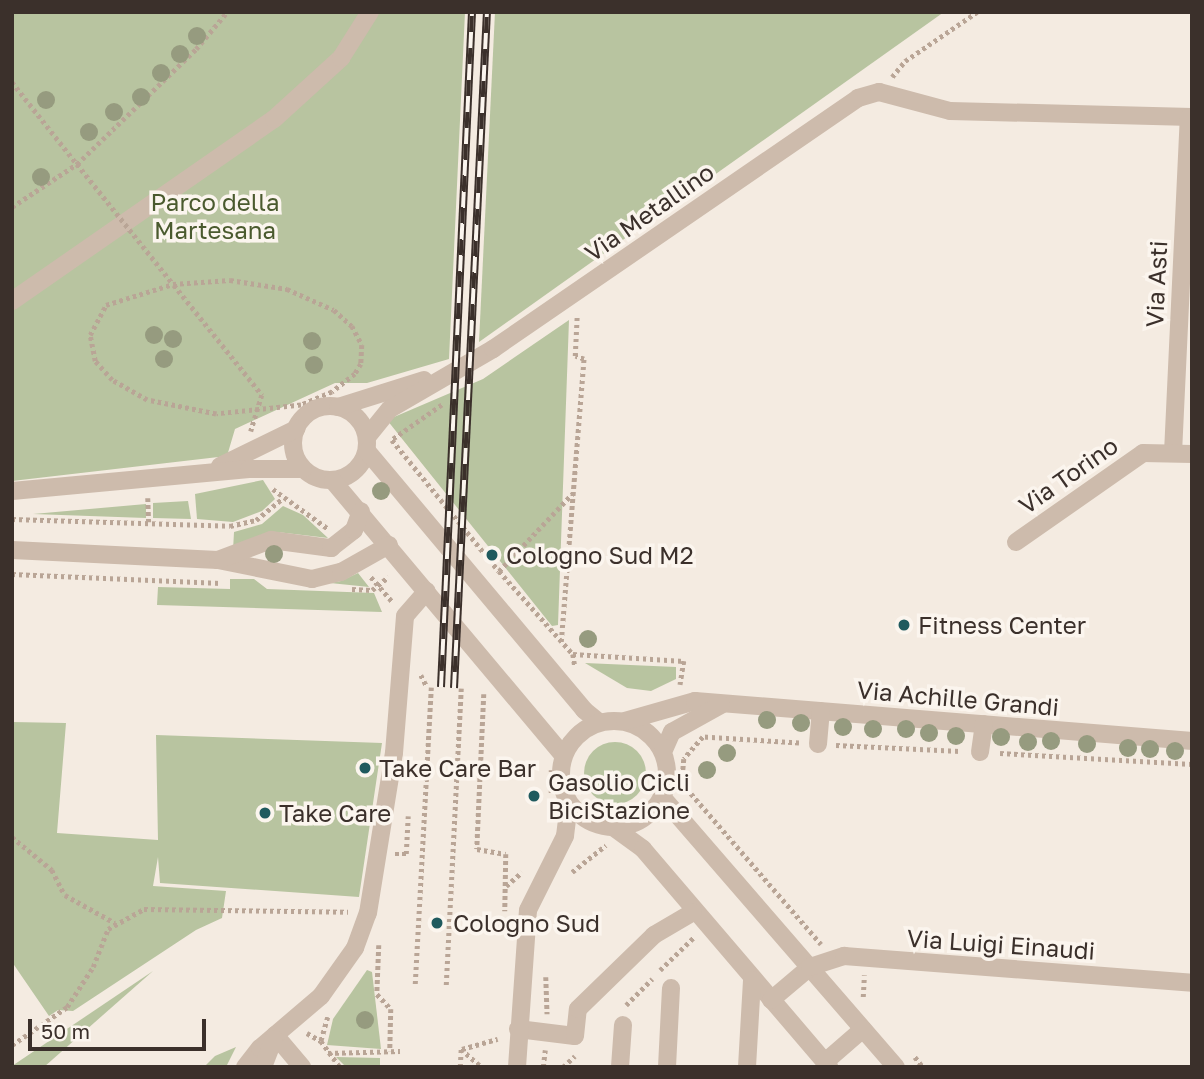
<!DOCTYPE html>
<html>
<head>
<meta charset="utf-8">
<style>
	body { margin:0 }
	#map { position:relative; width:1204px; height:1079px; overflow:hidden; background:#f4ebe1; font-family:"Golos Text",sans-serif }
	div>[style] { position:absolute }
	[style*='--x'] { left:calc(var(--x)*1px); top:calc(var(--y)*1px); width:calc(var(--w)*1px); rotate:calc(var(--a)*1deg) }
	.green>* { inset:0; background:#b8c4a0 }
	.round { border-radius:50% }
	.path>* { height:4.5px; margin-top:-2.25px; transform-origin:0; background:repeating-linear-gradient(90deg,#b9a596 0 3.5px,transparent 0 7px) }
	.minor>* { height:18px; margin:-9px; padding:0 9px; transform-origin:9px; border-radius:9px; background:#cdbbac }
	.minor>.ring { margin:-9px; padding:0; box-sizing:content-box; background:none; border:18px solid #cdbbac; border-radius:50% }
	.rail>* { height:8px; margin-top:-4px; transform-origin:0; background:repeating-linear-gradient(90deg,#fbf5ee 0 16px,#3b302b 0 32px); box-sizing:border-box; border-block:2px solid #3b302b }
	.path-bridge>* { height:4.5px; margin-top:-2.25px; transform-origin:0; background:repeating-linear-gradient(90deg,#b9a596 0 3.5px,transparent 0 7px) }
	.trees>* { width:18px; height:18px; margin:-9px; border-radius:50%; background:#969b7f }
	.dots>* { width:19px; height:19px; translate:-50% -50%; box-sizing:border-box; border:4px solid #fbf5ee; border-radius:50% }
	span { translate:-50% -50%; white-space:nowrap; text-align:center; line-height:1.15; -webkit-text-stroke:7px #fbf5ee; paint-order:stroke }
	.park-label { font-size:24px; color:#4a5a2e }
	.street-label { font-size:24px; color:#3b302b }
	.poi-label { font-size:24px; color:#3b302b }
	.left { translate:0 -50%; text-align:left }
	.frame { position:absolute; inset:0; border:14px solid #3b302b; pointer-events:none }
	.scale { position:absolute; left:28px; top:1019px; width:178px; height:32px; box-sizing:border-box; border:4px solid #3b302b; border-top:0; padding-left:9px; font-size:21px; line-height:24px; white-space:nowrap; color:#3b302b; -webkit-text-stroke:5px #fbf5ee; paint-order:stroke }
</style>
</head>
<body>
<div id="map">
	<div class="green">
		<div style="clip-path:polygon(12px 12px,465px 12px,449px 359px,367px 383px,335px 383px,235px 429px,227px 456px,12px 481px)"></div>
		<div style="clip-path:polygon(495px 12px,944px 12px,479px 342px)"></div>
		<div style="clip-path:polygon(569px 320px,558px 625px,552px 626px,387px 420px,483px 379px)"></div>
		<div style="clip-path:polygon(263px 480px,275px 499px,262px 511px,233px 522px,197px 519px,195px 494px)"></div>
		<div style="clip-path:polygon(188px 501px,191px 519px,153px 518px,153px 503px)"></div>
		<div style="clip-path:polygon(146px 504px,146px 518px,33px 514px)"></div>
		<div style="clip-path:polygon(283px 506px,303px 515px,328px 538px,277px 532px,233px 550px,234px 532px,262px 524px)"></div>
		<div style="clip-path:polygon(358px 573px,369px 587px,330px 583px,341px 581px)"></div>
		<div style="clip-path:polygon(230px 579px,254px 579px,267px 589px,374px 593px,382px 612px,157px 605px,158px 587px,230px 589px)"></div>
		<div style="clip-path:polygon(585px 663px,676px 667px,676px 679px,651px 691px,627px 688px)"></div>
		<div style="clip-path:polygon(12px 722px,66px 723px,57px 833px,158px 840px,156px 735px,382px 743px,359px 897px,160px 883px,158px 857px,153px 886px,226px 891px,222px 918px,196px 930px,73px 1011px,58px 1010px,49px 1016px,12px 962px)"></div>
		<div class="round" style="left:584px;top:742px;width:62px;height:62px"></div>
		<div style="clip-path:polygon(367px 970px,372px 972px,381px 1049px,327px 1045px,333px 1019px)"></div>
		<div style="clip-path:polygon(153px 971px,44px 1067px,12px 1067px,12px 1066px)"></div>
		<div style="clip-path:polygon(236px 1047px,226px 1067px,204px 1067px,215px 1056px)"></div>
		<div style="clip-path:polygon(336px 1057px,380px 1058px,380px 1067px,346px 1067px)"></div>
	</div>
	<div class="path">
		<div style="--x:892;--y:77;--w:21;--a:-51"></div>
		<div style="--x:905;--y:61;--w:87;--a:-34.2"></div>
		<div style="--x:12;--y:82;--w:105;--a:51.6"></div>
		<div style="--x:12;--y:207;--w:78;--a:-33.5"></div>
		<div style="--x:77;--y:164;--w:165;--a:-44"></div>
		<div style="--x:196;--y:49;--w:48;--a:-50"></div>
		<div style="--x:230;--y:280;--w:58;--a:9"></div>
		<div style="--x:287;--y:289;--w:51;--a:24.1"></div>
		<div style="--x:334;--y:310;--w:24;--a:42"></div>
		<div style="--x:352;--y:326;--w:21;--a:62"></div>
		<div style="--x:362;--y:345;--w:19;--a:93"></div>
		<div style="--x:361;--y:364;--w:12;--a:121"></div>
		<div style="--x:355;--y:374;--w:29;--a:142"></div>
		<div style="--x:332;--y:392;--w:34;--a:157"></div>
		<div style="--x:301;--y:405;--w:85;--a:174"></div>
		<div style="--x:216;--y:414;--w:70;--a:-168.5"></div>
		<div style="--x:147;--y:400;--w:40;--a:-150.3"></div>
		<div style="--x:112;--y:380;--w:25;--a:-132"></div>
		<div style="--x:95;--y:361;--w:26;--a:-101"></div>
		<div style="--x:90;--y:335;--w:34;--a:-62"></div>
		<div style="--x:106;--y:305;--w:70;--a:-17.4"></div>
		<div style="--x:173;--y:284;--w:57;--a:-4"></div>
		<div style="--x:174;--y:285;--w:141;--a:51.3"></div>
		<div style="--x:262;--y:395;--w:38;--a:107"></div>
		<div style="--x:442;--y:405;--w:61;--a:145"></div>
		<div style="--x:392;--y:440;--w:169;--a:50.8"></div>
		<div style="--x:499;--y:571;--w:111;--a:48.3"></div>
		<div style="--x:573;--y:654;--w:111;--a:3.6"></div>
		<div style="--x:684;--y:661;--w:24;--a:99"></div>
		<div style="--x:273;--y:489;--w:67;--a:35.8"></div>
		<div style="--x:148;--y:498;--w:24;--a:88"></div>
		<div style="--x:12;--y:519;--w:218;--a:1.8"></div>
		<div style="--x:230;--y:526;--w:27;--a:-13"></div>
		<div style="--x:256;--y:520;--w:35;--a:-39"></div>
		<div style="--x:499;--y:571;--w:106;--a:-46.5"></div>
		<div style="--x:12;--y:574;--w:209;--a:2.5"></div>
		<div style="--x:371;--y:577;--w:33;--a:49"></div>
		<div style="--x:352;--y:589;--w:20;--a:3"></div>
		<div style="--x:372;--y:590;--w:21;--a:-39"></div>
		<div style="--x:561;--y:642;--w:284;--a:-85.4"></div>
		<div style="--x:584;--y:359;--w:9;--a:-162"></div>
		<div style="--x:575;--y:356;--w:41;--a:-87.2"></div>
		<div style="--x:573;--y:654;--w:13;--a:81"></div>
		<div style="--x:421;--y:675;--w:13;--a:63"></div>
		<div style="--x:484;--y:694;--w:155;--a:92.6"></div>
		<div style="--x:477;--y:849;--w:29;--a:10"></div>
		<div style="--x:506;--y:854;--w:57;--a:91"></div>
		<div style="--x:799;--y:743;--w:96;--a:-176.4"></div>
		<div style="--x:703;--y:737;--w:29;--a:131"></div>
		<div style="--x:684;--y:759;--w:24;--a:95"></div>
		<div style="--x:682;--y:783;--w:213;--a:49.2"></div>
		<div style="--x:836;--y:745;--w:124;--a:2.8"></div>
		<div style="--x:1000;--y:753;--w:192;--a:3.3"></div>
		<div style="--x:551;--y:793;--w:23;--a:-90"></div>
		<div style="--x:12;--y:837;--w:52;--a:39.5"></div>
		<div style="--x:52;--y:870;--w:28;--a:63"></div>
		<div style="--x:65;--y:895;--w:57;--a:29.2"></div>
		<div style="--x:395;--y:854;--w:11;--a:0"></div>
		<div style="--x:406;--y:854;--w:38;--a:-87"></div>
		<div style="--x:572;--y:872;--w:43;--a:-38.5"></div>
		<div style="--x:506;--y:886;--w:21;--a:-41"></div>
		<div style="--x:379;--y:945;--w:49;--a:92.3"></div>
		<div style="--x:377;--y:994;--w:21;--a:47"></div>
		<div style="--x:391;--y:1009;--w:42;--a:91.4"></div>
		<div style="--x:660;--y:970;--w:47;--a:-44.1"></div>
		<div style="--x:546;--y:977;--w:37;--a:88"></div>
		<div style="--x:415;--y:984;--w:297;--a:-86.9"></div>
		<div style="--x:446;--y:985;--w:297;--a:-87.1"></div>
		<div style="--x:863;--y:997;--w:22;--a:-87"></div>
		<div style="--x:626;--y:1005;--w:37;--a:-45"></div>
		<div style="--x:328;--y:1017;--w:25;--a:106"></div>
		<div style="--x:321;--y:1041;--w:32;--a:54"></div>
		<div style="--x:307;--y:1033;--w:16;--a:30"></div>
		<div style="--x:12;--y:1045;--w:67;--a:-34.6"></div>
		<div style="--x:67;--y:1007;--w:48;--a:-57"></div>
		<div style="--x:93;--y:967;--w:41;--a:-68.5"></div>
		<div style="--x:108;--y:929;--w:41;--a:-29.1"></div>
		<div style="--x:144;--y:909;--w:204;--a:0.8"></div>
		<div style="--x:462;--y:1049;--w:37;--a:-16"></div>
		<div style="--x:328;--y:1053;--w:72;--a:-1.6"></div>
		<div style="--x:915;--y:1057;--w:13;--a:51"></div>
		<div style="--x:460;--y:1067;--w:18;--a:-87"></div>
		<div style="--x:461;--y:1049;--w:28;--a:41"></div>
		<div style="--x:543;--y:1067;--w:17;--a:-83"></div>
		<div style="--x:563;--y:1067;--w:16;--a:-43"></div>
	</div>
	<div class="minor">
		<div style="--x:12;--y:301;--w:319;--a:-34.8"></div>
		<div style="--x:274;--y:119;--w:91;--a:-42.3"></div>
		<div style="--x:341;--y:58;--w:54;--a:-57.8"></div>
		<div class="ring" style="left:293px;top:406px;width:56px;height:56px"></div>
		<div style="--x:338;--y:407;--w:90;--a:-17.4"></div>
		<div style="--x:367;--y:437;--w:36;--a:-51"></div>
		<div style="--x:390;--y:409;--w:119;--a:-30.2"></div>
		<div style="--x:493;--y:349;--w:443;--a:-34.5"></div>
		<div style="--x:858;--y:98;--w:22;--a:-16"></div>
		<div style="--x:879;--y:92;--w:73;--a:15"></div>
		<div style="--x:950;--y:111;--w:242;--a:1.4"></div>
		<div style="--x:367;--y:451;--w:338;--a:50"></div>
		<div style="--x:584;--y:710;--w:19;--a:39"></div>
		<div style="--x:1173;--y:453;--w:336;--a:-87.3"></div>
		<div style="--x:220;--y:466;--w:85;--a:-26"></div>
		<div style="--x:333;--y:481;--w:358;--a:50"></div>
		<div style="--x:12;--y:491;--w:238;--a:-5.3"></div>
		<div style="--x:249;--y:469;--w:54;--a:0"></div>
		<div style="--x:1016;--y:542;--w:155;--a:-35"></div>
		<div style="--x:1143;--y:453;--w:49;--a:1.2"></div>
		<div style="--x:12;--y:550;--w:206;--a:2.8"></div>
		<div style="--x:218;--y:560;--w:96;--a:11.4"></div>
		<div style="--x:312;--y:579;--w:30;--a:-14"></div>
		<div style="--x:341;--y:572;--w:55;--a:-29.4"></div>
		<div style="--x:218;--y:560;--w:57;--a:-20.7"></div>
		<div style="--x:271;--y:540;--w:61;--a:7.6"></div>
		<div style="--x:331;--y:548;--w:29;--a:-38"></div>
		<div style="--x:354;--y:530;--w:20;--a:-70"></div>
		<div class="ring" style="left:561px;top:721px;width:88px;height:88px"></div>
		<div style="--x:625;--y:721;--w:73;--a:-15.9"></div>
		<div style="--x:695;--y:701;--w:499;--a:4.6"></div>
		<div style="--x:818;--y:744;--w:33;--a:-85"></div>
		<div style="--x:663;--y:752;--w:22;--a:-66"></div>
		<div style="--x:672;--y:732;--w:56;--a:-28.9"></div>
		<div style="--x:980;--y:752;--w:28;--a:-82"></div>
		<div style="--x:662;--y:797;--w:357;--a:49.1"></div>
		<div style="--x:613;--y:827;--w:37;--a:36"></div>
		<div style="--x:643;--y:849;--w:287;--a:49.5"></div>
		<div style="--x:771;--y:1000;--w:51;--a:-40.2"></div>
		<div style="--x:810;--y:967;--w:36;--a:-18"></div>
		<div style="--x:844;--y:956;--w:349;--a:4.4"></div>
		<div style="--x:518;--y:1029;--w:57;--a:7"></div>
		<div style="--x:575;--y:1036;--w:27;--a:-84"></div>
		<div style="--x:578;--y:1009;--w:106;--a:-44.2"></div>
		<div style="--x:654;--y:935;--w:45;--a:-30.5"></div>
		<div style="--x:275;--y:1035;--w:42;--a:49.8"></div>
		<div style="--x:825;--y:1062;--w:50;--a:-41"></div>
		<div style="--x:245;--y:1067;--w:24;--a:-52"></div>
		<div style="--x:260;--y:1048;--w:80;--a:-40.4"></div>
		<div style="--x:321;--y:996;--w:59;--a:-54.7"></div>
		<div style="--x:355;--y:948;--w:37;--a:-70"></div>
		<div style="--x:368;--y:913;--w:162;--a:-80.8"></div>
		<div style="--x:394;--y:753;--w:137;--a:-85.4"></div>
		<div style="--x:405;--y:616;--w:33;--a:-49"></div>
		<div style="--x:263;--y:1067;--w:30;--a:-69"></div>
		<div style="--x:517;--y:1067;--w:157;--a:-86"></div>
		<div style="--x:528;--y:910;--w:83;--a:-63.4"></div>
		<div style="--x:565;--y:836;--w:33;--a:-83"></div>
		<div style="--x:620;--y:1067;--w:42;--a:-85.9"></div>
		<div style="--x:667;--y:1067;--w:79;--a:-87.1"></div>
		<div style="--x:747;--y:1067;--w:87;--a:-86.7"></div>
	</div>
	<div class="rail">
		<div style="--x:441;--y:687;--w:676;--a:-87.37"></div>
		<div style="--x:454;--y:688;--w:677;--a:-87.21"></div>
	</div>
	<div class="path-bridge">
		<div style="--x:77;--y:164;--w:154;--a:51.3"></div>
	</div>
	<div class="trees">
		<div style="left:197px;top:36px"></div>
		<div style="left:180px;top:54px"></div>
		<div style="left:161px;top:73px"></div>
		<div style="left:141px;top:97px"></div>
		<div style="left:46px;top:100px"></div>
		<div style="left:114px;top:112px"></div>
		<div style="left:89px;top:132px"></div>
		<div style="left:41px;top:177px"></div>
		<div style="left:154px;top:335px"></div>
		<div style="left:173px;top:339px"></div>
		<div style="left:312px;top:341px"></div>
		<div style="left:164px;top:359px"></div>
		<div style="left:314px;top:365px"></div>
		<div style="left:381px;top:491px"></div>
		<div style="left:274px;top:554px"></div>
		<div style="left:588px;top:639px"></div>
		<div style="left:767px;top:720px"></div>
		<div style="left:801px;top:723px"></div>
		<div style="left:843px;top:727px"></div>
		<div style="left:873px;top:729px"></div>
		<div style="left:906px;top:729px"></div>
		<div style="left:929px;top:733px"></div>
		<div style="left:956px;top:736px"></div>
		<div style="left:1001px;top:737px"></div>
		<div style="left:1051px;top:741px"></div>
		<div style="left:1028px;top:742px"></div>
		<div style="left:1087px;top:744px"></div>
		<div style="left:1128px;top:748px"></div>
		<div style="left:1150px;top:749px"></div>
		<div style="left:1175px;top:751px"></div>
		<div style="left:727px;top:753px"></div>
		<div style="left:707px;top:770px"></div>
		<div style="left:365px;top:1020px"></div>
	</div>
	<div class="dots">
		<div style="left:492px;top:555px;background:#1f5a5e"></div>
		<div style="left:904px;top:625px;background:#1f5a5e"></div>
		<div style="left:365px;top:768px;background:#1f5a5e"></div>
		<div style="left:534px;top:796px;background:#1f5a5e"></div>
		<div style="left:265px;top:813px;background:#1f5a5e"></div>
		<div style="left:437px;top:923px;background:#1f5a5e"></div>
	</div>
	<div class="park-label">
		<span style="left:215px;top:216px">Parco della<br>Martesana</span>
	</div>
	<div class="street-label">
		<span style="left:649px;top:212px;rotate:-35deg">Via Metallino</span>
		<span style="left:1156px;top:284px;rotate:-87deg">Via Asti</span>
		<span style="left:1068px;top:475px;rotate:-35deg">Via Torino</span>
		<span style="left:958px;top:698px;rotate:5deg">Via Achille Grandi</span>
		<span style="left:1001px;top:944px;rotate:4deg">Via Luigi Einaudi</span>
	</div>
	<div class="poi-label">
		<span class="left" style="left:506px;top:555px">Cologno Sud M2</span>
		<span class="left" style="left:918px;top:625px">Fitness Center</span>
		<span class="left" style="left:379px;top:768px">Take Care Bar</span>
		<span class="left" style="left:548px;top:796px">Gasolio Cicli<br>BiciStazione</span>
		<span class="left" style="left:279px;top:813px">Take Care</span>
		<span class="left" style="left:453px;top:923px">Cologno Sud</span>
	</div>
	<div class="frame"></div>
	<div class="scale">50 m</div>
</div>
</body>
</html>
